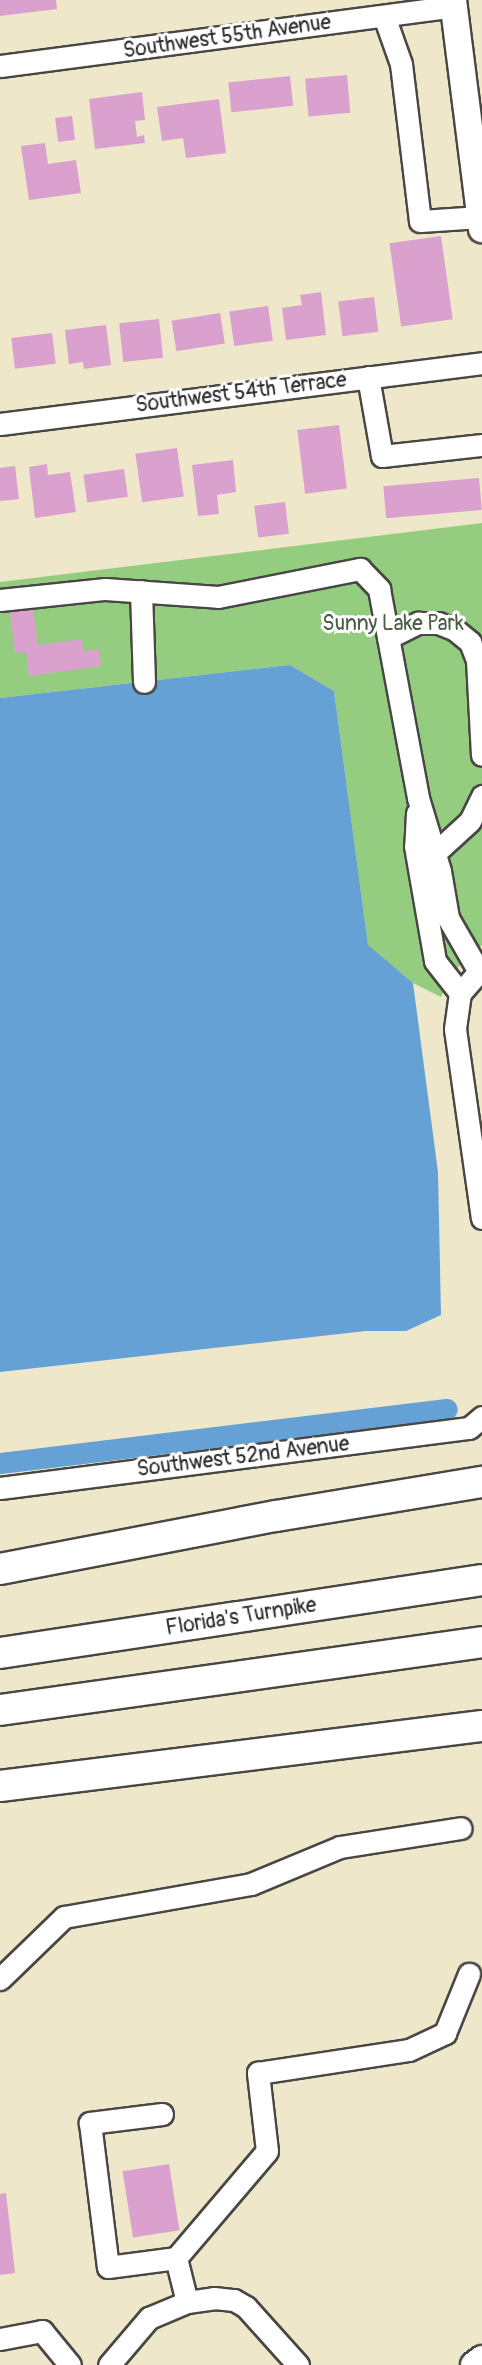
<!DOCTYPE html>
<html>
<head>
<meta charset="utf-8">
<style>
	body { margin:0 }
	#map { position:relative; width:482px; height:2365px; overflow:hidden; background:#eee7ca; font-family:Pangolin,sans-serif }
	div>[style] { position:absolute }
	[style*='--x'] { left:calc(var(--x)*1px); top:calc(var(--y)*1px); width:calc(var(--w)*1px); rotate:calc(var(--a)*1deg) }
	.green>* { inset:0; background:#94cd80 }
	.water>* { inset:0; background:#65a1d5 }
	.canal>* { height:21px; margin:-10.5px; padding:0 10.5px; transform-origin:10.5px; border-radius:10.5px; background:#65a1d5 }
	.building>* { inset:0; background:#daa0ce; transform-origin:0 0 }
	.roads { filter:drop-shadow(2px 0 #484743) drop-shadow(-2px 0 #484743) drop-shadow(0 2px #484743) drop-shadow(0 -2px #484743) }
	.minor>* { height:21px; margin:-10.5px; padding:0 10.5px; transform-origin:10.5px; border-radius:10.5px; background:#fff }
	.major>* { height:26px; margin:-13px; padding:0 13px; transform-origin:13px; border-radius:13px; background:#fff }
	.highway>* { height:30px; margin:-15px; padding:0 15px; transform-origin:15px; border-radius:15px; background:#fff }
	span { translate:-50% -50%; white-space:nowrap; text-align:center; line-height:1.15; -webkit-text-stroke:6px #fff; paint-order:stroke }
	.street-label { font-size:21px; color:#2b2b2b }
	.park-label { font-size:21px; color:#4a5c44 }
</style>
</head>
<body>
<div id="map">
	<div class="green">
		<div style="clip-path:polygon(482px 523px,482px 945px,454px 971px,441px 997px,413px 983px,368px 946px,334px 691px,290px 665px,0 698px,0 582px)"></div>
	</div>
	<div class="water">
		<div style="clip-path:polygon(290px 665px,334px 691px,368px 945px,413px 983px,438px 1172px,441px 1315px,406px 1331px,366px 1331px,0 1372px,0 698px)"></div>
	</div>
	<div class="canal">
		<div style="--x:0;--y:1463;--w:450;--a:-6.9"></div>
	</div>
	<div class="building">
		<div style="clip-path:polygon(0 0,56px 0,57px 9px,0 16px)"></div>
		<div style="left:347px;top:75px;width:38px;height:42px;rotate:85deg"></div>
		<div style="left:290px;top:76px;width:30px;height:62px;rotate:84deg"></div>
		<div style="clip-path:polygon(142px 92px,145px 120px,135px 121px,137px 137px,144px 135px,145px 143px,95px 149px,89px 99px)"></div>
		<div style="clip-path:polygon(219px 99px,226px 153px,186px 158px,183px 138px,162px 141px,157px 107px)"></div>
		<div style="left:72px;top:116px;width:24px;height:17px;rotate:83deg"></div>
		<div style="clip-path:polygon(45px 143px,48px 164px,76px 160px,81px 193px,29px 200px,21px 146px)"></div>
		<div style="left:441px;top:236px;width:84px;height:52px;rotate:82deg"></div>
		<div style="clip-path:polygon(321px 292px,326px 335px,286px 340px,282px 308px,302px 305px,300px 295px)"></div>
		<div style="left:374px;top:297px;width:35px;height:36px;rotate:83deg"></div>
		<div style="left:268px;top:306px;width:35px;height:39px;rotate:82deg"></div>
		<div style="left:220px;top:313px;width:31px;height:49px;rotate:81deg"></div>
		<div style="left:159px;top:319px;width:39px;height:40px;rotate:84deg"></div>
		<div style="clip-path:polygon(106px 325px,111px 365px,84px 369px,83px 362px,69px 364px,65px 330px)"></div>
		<div style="left:52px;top:333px;width:31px;height:41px;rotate:83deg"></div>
		<div style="left:339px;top:425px;width:64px;height:42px;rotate:83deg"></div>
		<div style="left:177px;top:448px;width:49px;height:42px;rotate:82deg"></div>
		<div style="clip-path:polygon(233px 460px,236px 492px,217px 495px,219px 514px,198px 516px,192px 465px)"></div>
		<div style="clip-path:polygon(47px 464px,48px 475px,70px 472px,76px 512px,35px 518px,29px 467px)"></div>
		<div style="clip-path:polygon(15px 466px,19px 499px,0 501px,0 468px)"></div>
		<div style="left:124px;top:469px;width:28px;height:41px;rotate:82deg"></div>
		<div style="left:479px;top:478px;width:32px;height:96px;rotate:85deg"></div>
		<div style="left:285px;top:502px;width:32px;height:31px;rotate:83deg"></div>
		<div style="clip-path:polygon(33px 609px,38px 645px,82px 639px,83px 651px,99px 649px,101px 666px,29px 676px,26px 652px,15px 653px,10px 612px)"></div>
		<div style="left:169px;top:2164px;width:67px;height:47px;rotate:81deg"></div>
		<div style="clip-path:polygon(6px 2193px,15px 2273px,0 2275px,0 2194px)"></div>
	</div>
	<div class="roads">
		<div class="minor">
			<div style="--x:384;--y:16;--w:51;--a:70.5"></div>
			<div style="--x:401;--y:64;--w:158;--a:83.1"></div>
			<div style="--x:420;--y:221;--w:61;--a:-3.8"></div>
			<div style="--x:0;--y:66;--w:458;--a:-7.5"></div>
			<div style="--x:368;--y:377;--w:80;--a:80"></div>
			<div style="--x:382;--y:456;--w:101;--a:-6.3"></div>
			<div style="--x:0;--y:424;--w:486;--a:-7.2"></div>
			<div style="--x:141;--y:591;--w:91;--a:88.1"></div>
			<div style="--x:0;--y:600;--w:106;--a:-6"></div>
			<div style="--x:105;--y:589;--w:113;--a:4"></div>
			<div style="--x:218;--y:597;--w:145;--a:-11.2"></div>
			<div style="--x:360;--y:569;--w:28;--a:46"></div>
			<div style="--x:379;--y:589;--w:213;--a:79.4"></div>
			<div style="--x:418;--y:798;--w:76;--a:73.2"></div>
			<div style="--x:440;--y:871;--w:48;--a:80.3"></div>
			<div style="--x:448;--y:918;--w:60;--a:60"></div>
			<div style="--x:388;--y:638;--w:34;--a:-27"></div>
			<div style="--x:418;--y:623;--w:20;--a:0"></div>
			<div style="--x:438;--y:623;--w:17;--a:21"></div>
			<div style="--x:454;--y:629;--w:21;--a:39"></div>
			<div style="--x:470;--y:642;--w:19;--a:69"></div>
			<div style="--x:477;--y:660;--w:95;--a:87"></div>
			<div style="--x:417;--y:813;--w:33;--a:93"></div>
			<div style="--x:415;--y:846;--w:117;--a:80.1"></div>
			<div style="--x:435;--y:961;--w:41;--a:52"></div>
			<div style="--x:435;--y:853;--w:47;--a:-42.4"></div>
			<div style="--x:470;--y:821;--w:28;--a:-64"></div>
			<div style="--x:482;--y:968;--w:33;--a:131"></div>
			<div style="--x:460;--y:993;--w:36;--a:98"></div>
			<div style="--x:455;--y:1029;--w:191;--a:81.9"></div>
			<div style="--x:0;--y:1488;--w:473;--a:-7.3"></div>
			<div style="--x:469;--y:1428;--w:17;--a:-40"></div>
			<div style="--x:0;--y:1979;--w:89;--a:-44.1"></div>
			<div style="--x:64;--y:1917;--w:190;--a:-10"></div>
			<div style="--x:251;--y:1884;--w:96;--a:-22.6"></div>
			<div style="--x:340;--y:1847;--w:122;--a:-8.9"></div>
			<div style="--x:162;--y:2114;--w:73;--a:172.9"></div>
			<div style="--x:90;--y:2123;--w:145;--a:82.9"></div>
			<div style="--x:108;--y:2267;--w:69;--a:-7.5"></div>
			<div style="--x:187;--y:2302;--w:45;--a:-104"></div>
			<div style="--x:176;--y:2258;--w:140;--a:-49.6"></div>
			<div style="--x:267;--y:2151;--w:79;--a:-96.6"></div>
			<div style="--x:258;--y:2073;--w:153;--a:-8.7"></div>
			<div style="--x:409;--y:2050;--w:40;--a:-25"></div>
			<div style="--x:445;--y:2033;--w:64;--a:-67.9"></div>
			<div style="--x:0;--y:2339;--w:43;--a:-10.8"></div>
			<div style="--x:42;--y:2331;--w:44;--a:50.5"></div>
			<div style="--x:109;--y:2365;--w:62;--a:-49.6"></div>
			<div style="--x:149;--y:2318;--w:41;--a:-22.8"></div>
			<div style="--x:187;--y:2302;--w:27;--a:-8"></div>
			<div style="--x:214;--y:2298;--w:20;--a:6"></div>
			<div style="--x:234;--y:2300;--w:14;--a:30"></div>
			<div style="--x:246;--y:2307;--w:78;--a:48.1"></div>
		</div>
		<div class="major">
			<div style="--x:453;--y:0;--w:231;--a:82.8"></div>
			<div style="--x:474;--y:2365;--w:10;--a:-37"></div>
		</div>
		<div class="highway">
			<div style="--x:0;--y:1569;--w:281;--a:-10.9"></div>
			<div style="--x:276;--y:1516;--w:209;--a:-9.4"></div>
			<div style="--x:0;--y:1653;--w:487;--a:-8.6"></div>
			<div style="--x:0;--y:1710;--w:487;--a:-8"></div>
			<div style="--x:0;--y:1786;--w:486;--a:-7.1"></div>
		</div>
	</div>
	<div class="street-label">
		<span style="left:227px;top:37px;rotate:-8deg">Southwest 55th Avenue</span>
		<span style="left:241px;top:393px;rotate:-7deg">Southwest 54th Terrace</span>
		<span style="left:243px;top:1457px;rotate:-7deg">Southwest 52nd Avenue</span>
		<span style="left:241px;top:1617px;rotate:-9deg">Florida's Turnpike</span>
	</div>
	<div class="park-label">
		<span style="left:393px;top:624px">Sunny Lake Park</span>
	</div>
</div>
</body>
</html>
